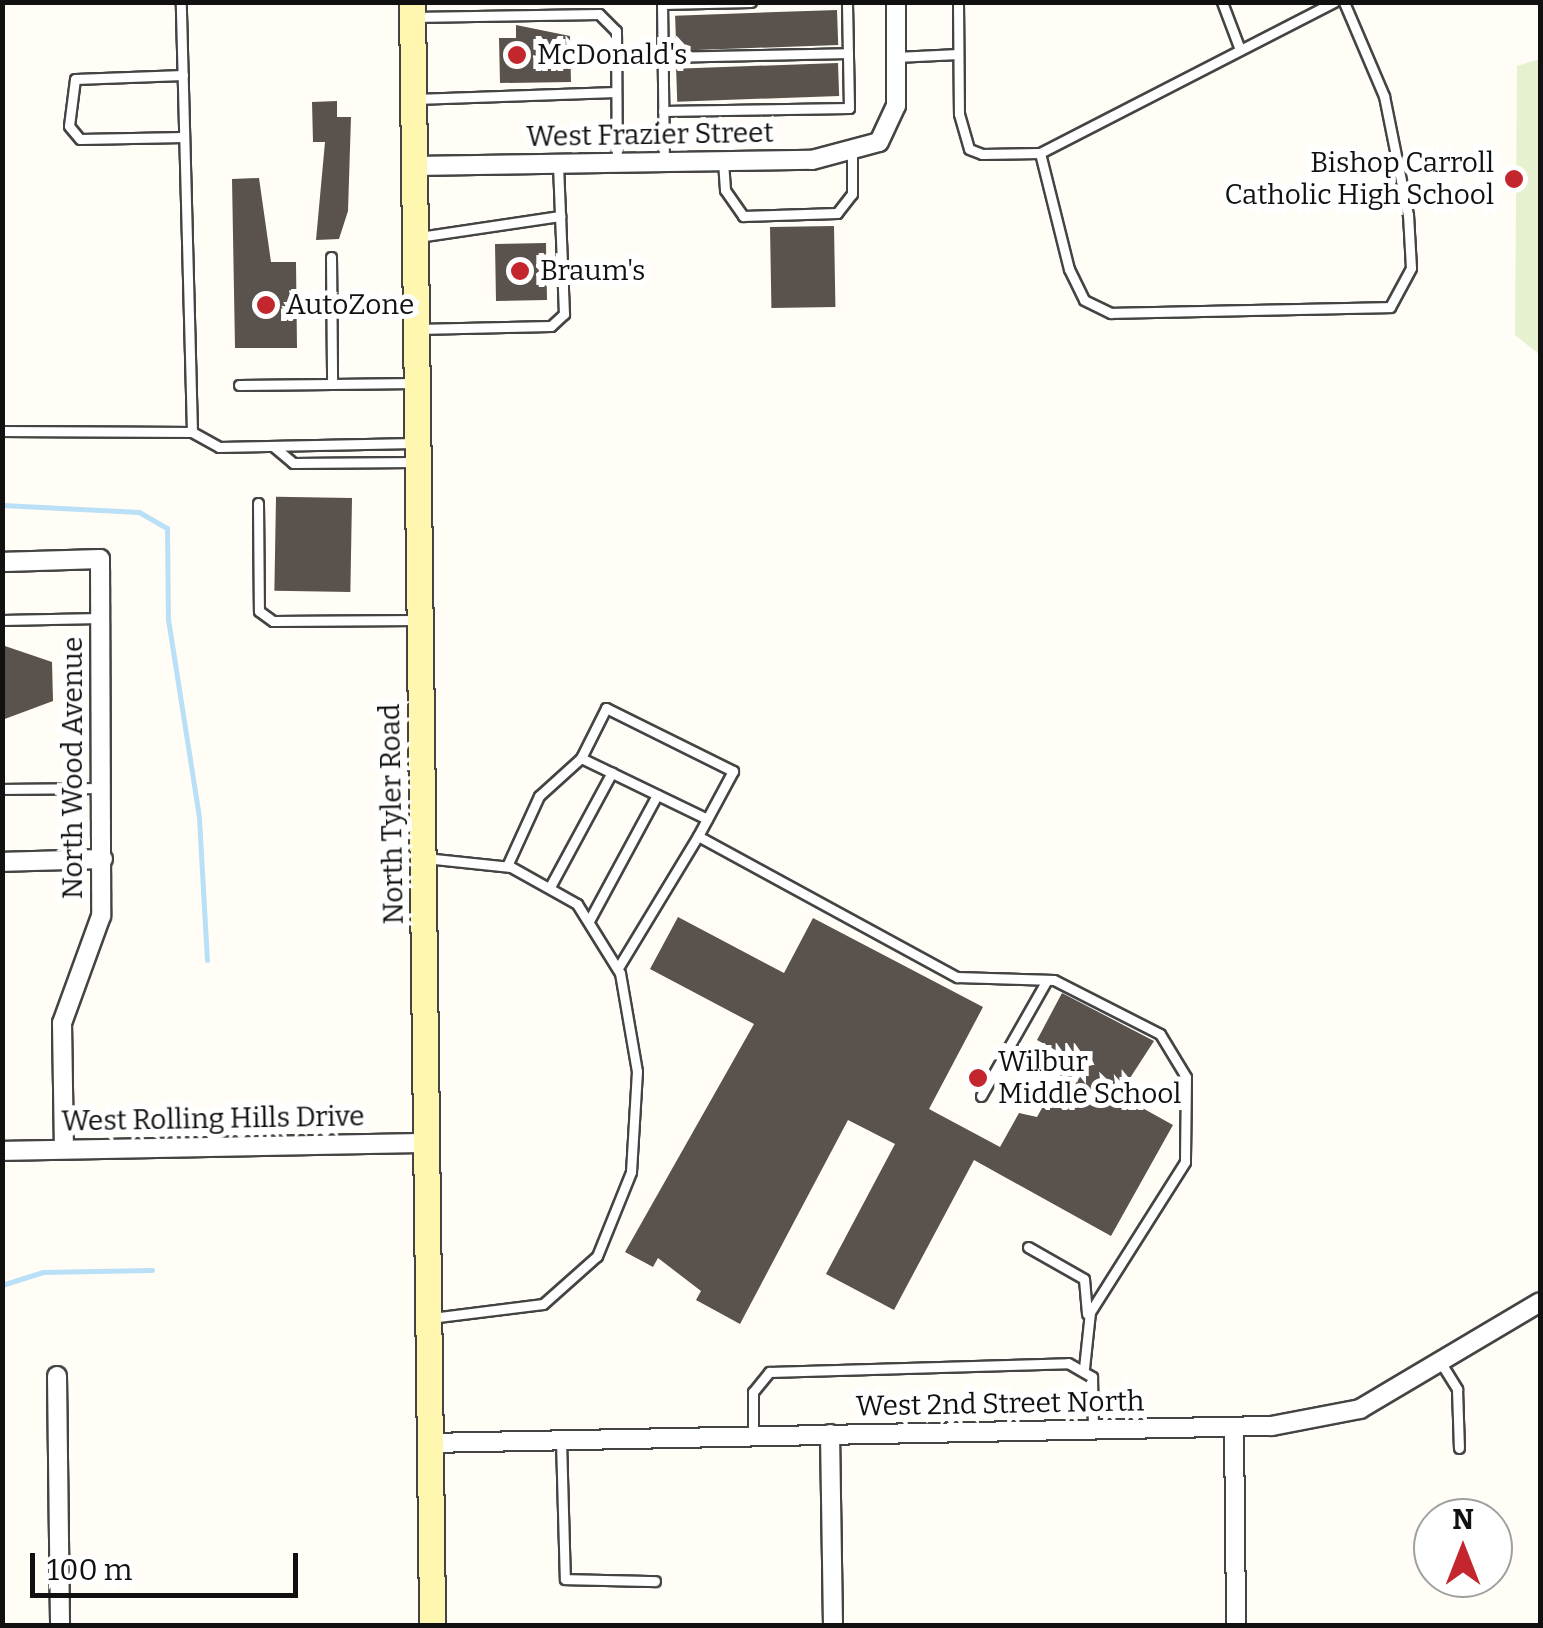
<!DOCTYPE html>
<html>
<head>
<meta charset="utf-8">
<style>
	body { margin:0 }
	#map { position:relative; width:1543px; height:1628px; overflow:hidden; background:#fffdf5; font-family:Bitter,serif }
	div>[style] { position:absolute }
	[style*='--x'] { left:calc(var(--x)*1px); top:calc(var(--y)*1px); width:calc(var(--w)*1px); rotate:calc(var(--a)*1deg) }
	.pitch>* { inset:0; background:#e6f2cf }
	.stream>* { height:5px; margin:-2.5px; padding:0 2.5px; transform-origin:2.5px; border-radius:2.5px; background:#b9e0f7 }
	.building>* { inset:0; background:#5a524d; transform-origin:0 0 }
	.roads { filter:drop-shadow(2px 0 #444) drop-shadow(-2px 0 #444) drop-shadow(0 2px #444) drop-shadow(0 -2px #444) }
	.service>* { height:9px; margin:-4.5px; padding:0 4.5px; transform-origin:4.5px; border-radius:4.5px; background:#fff }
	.minor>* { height:18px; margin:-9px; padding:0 9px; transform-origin:9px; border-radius:9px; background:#fff }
	.secondary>* { height:25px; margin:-12.5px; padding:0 12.5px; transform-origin:12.5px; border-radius:12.5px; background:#fff6b0 }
	.dots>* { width:28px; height:28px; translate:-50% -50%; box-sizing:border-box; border:5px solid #fff; border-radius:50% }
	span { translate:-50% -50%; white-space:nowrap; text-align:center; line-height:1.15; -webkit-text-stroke:10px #fff; paint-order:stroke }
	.poi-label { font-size:28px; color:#111 }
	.left { translate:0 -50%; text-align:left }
	.right { translate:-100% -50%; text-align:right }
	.street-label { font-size:28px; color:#111 }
	.frame { position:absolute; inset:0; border:5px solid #111; pointer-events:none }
	.north { position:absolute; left:1413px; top:1498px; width:100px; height:100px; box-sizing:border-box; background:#fff; border:2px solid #a0a0a0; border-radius:50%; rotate:0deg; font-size:28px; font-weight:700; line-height:40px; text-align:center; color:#111 }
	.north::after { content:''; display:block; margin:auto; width:35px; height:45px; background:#c4262e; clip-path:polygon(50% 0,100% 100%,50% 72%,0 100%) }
	.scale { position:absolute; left:30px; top:1553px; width:268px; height:45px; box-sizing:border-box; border:5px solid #111; border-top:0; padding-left:12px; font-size:30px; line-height:35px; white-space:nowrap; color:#111; -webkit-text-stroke:8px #fff; paint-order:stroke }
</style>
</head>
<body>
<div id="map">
	<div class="pitch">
		<div style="clip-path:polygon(1540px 59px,1540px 355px,1515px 335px,1517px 66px)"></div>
	</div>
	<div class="stream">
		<div style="--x:2;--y:505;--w:137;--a:2.9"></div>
		<div style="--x:139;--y:512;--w:32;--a:30"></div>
		<div style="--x:167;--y:528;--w:91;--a:89.4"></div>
		<div style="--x:168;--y:619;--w:201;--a:81.1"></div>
		<div style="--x:199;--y:818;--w:142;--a:86.8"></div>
		<div style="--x:2;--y:1285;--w:43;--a:-17.6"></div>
		<div style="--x:43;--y:1272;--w:109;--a:-1.1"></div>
	</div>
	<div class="building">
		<div style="left:837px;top:10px;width:35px;height:162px;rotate:88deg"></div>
		<div style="clip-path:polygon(516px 25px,570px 36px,571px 82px,500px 83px,499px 38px,516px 38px)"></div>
		<div style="left:838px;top:63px;width:33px;height:162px;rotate:88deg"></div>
		<div style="clip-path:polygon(337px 101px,337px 117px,351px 117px,348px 211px,339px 239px,316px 240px,325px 142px,313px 142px,312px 102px)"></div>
		<div style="clip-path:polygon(259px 178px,271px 262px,296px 262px,297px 348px,235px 348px,232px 179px)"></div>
		<div style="left:834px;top:226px;width:81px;height:64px;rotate:89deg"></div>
		<div style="left:546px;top:243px;width:57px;height:51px;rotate:89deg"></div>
		<div style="left:352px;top:498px;width:94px;height:76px;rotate:91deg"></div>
		<div style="clip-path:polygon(2px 645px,52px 662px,53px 701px,2px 720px)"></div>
		<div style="clip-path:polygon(678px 917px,784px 973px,813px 918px,983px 1007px,929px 1109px,1000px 1147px,1019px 1113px,1037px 1117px,1070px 1058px,1037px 1040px,1062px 993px,1154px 1041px,1119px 1095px,1173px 1125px,1111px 1236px,974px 1160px,894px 1310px,826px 1274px,895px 1144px,848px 1120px,740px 1324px,696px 1300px,701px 1291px,658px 1258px,653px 1267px,625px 1252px,754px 1024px,650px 969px)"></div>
	</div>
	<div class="roads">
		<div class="service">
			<div style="--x:662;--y:2;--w:160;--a:89.3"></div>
			<div style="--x:958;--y:2;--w:112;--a:89.5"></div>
			<div style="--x:959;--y:114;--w:36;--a:74"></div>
			<div style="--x:969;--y:149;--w:14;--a:21"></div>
			<div style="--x:982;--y:154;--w:58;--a:-1"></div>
			<div style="--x:1040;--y:153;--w:331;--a:-27.2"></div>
			<div style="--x:1222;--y:2;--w:48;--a:69.3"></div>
			<div style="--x:662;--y:4;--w:89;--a:-1.3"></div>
			<div style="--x:413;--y:17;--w:186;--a:-0.9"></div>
			<div style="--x:599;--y:14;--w:24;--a:45"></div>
			<div style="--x:616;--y:31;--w:132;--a:89.6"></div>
			<div style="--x:663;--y:57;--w:185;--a:-1.2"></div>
			<div style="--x:896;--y:57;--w:62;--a:-2.8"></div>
			<div style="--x:183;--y:75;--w:108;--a:177.9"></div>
			<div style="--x:75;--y:79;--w:47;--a:97.3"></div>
			<div style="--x:69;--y:126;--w:17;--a:50"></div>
			<div style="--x:80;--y:139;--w:104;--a:-1.1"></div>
			<div style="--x:415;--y:99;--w:201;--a:-2"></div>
			<div style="--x:663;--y:111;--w:186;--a:-0.9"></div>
			<div style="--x:849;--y:108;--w:106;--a:-91.1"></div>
			<div style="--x:1040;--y:153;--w:120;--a:76"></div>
			<div style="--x:1069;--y:269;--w:34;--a:64"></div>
			<div style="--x:1084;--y:300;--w:30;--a:26"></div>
			<div style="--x:1111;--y:313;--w:279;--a:-1.2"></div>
			<div style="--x:1390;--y:307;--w:44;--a:-61.7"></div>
			<div style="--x:1411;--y:268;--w:53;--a:-93.2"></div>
			<div style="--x:1408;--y:215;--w:121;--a:-101.4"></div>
			<div style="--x:1384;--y:96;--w:102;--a:-113.1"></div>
			<div style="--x:723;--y:161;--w:29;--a:86"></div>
			<div style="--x:725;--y:190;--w:32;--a:55"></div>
			<div style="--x:743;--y:216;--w:94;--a:-1.8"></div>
			<div style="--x:837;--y:213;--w:24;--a:-52"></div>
			<div style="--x:852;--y:194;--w:45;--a:-90"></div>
			<div style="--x:419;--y:237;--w:143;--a:-8.5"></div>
			<div style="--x:331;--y:257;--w:127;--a:89.5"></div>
			<div style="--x:332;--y:384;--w:83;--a:-0.7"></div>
			<div style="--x:417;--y:329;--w:134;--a:-1.3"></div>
			<div style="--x:551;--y:326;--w:18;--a:-43"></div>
			<div style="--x:564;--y:314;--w:150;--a:-92.3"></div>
			<div style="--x:239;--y:385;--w:93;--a:-0.6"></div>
			<div style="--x:2;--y:431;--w:190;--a:0.3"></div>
			<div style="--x:192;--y:432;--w:430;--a:-91.5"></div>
			<div style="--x:192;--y:432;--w:31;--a:29"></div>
			<div style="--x:219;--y:447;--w:195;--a:-1.2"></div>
			<div style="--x:273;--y:446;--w:26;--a:40"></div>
			<div style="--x:293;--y:463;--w:121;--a:-0.5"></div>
			<div style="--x:258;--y:503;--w:108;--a:89.5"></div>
			<div style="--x:259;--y:611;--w:17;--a:36"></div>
			<div style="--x:273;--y:621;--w:144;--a:-0.4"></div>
			<div style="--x:2;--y:620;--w:98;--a:-1.2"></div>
			<div style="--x:581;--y:758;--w:140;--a:25.8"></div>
			<div style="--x:2;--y:789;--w:98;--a:-0.6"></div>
			<div style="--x:425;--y:858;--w:86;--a:6"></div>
			<div style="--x:511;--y:867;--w:76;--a:29.3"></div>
			<div style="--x:577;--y:904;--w:81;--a:58.1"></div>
			<div style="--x:620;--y:973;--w:99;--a:80.2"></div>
			<div style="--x:637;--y:1071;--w:101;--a:93.4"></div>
			<div style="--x:631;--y:1172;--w:91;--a:112"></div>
			<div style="--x:597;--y:1256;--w:72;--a:138.4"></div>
			<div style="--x:543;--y:1304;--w:114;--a:172.9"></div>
			<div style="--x:507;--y:866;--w:77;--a:-65.4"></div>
			<div style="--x:539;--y:796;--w:57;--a:-42.1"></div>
			<div style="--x:581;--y:758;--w:56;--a:-63.4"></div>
			<div style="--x:606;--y:708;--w:142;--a:26.4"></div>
			<div style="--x:733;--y:771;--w:74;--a:118.3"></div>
			<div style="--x:551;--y:885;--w:128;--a:-61.6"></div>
			<div style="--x:590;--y:919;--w:141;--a:-61.6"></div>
			<div style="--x:618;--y:968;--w:154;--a:-58.8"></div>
			<div style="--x:698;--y:836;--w:295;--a:28.6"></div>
			<div style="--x:957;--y:977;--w:97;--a:1.8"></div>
			<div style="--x:1054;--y:980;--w:119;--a:27"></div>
			<div style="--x:1160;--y:1034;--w:50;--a:58.8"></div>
			<div style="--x:1186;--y:1077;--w:85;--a:90.7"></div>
			<div style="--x:1185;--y:1162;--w:178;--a:122.3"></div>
			<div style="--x:1090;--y:1312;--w:56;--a:96.1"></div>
			<div style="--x:981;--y:1096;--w:133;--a:-60.4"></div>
			<div style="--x:1028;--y:1247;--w:64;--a:29.7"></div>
			<div style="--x:1084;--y:1279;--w:35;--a:85"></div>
			<div style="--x:1441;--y:1363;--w:31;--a:58"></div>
			<div style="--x:1457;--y:1389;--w:59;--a:88.1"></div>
			<div style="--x:753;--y:1436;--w:44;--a:-90"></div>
			<div style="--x:753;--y:1392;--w:26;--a:-51"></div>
			<div style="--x:769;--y:1372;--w:299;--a:-1.7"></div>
			<div style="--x:1068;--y:1363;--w:28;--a:30"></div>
			<div style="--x:1092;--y:1377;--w:52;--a:88.9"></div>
			<div style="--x:561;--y:1440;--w:139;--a:88.4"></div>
			<div style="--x:565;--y:1579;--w:90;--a:1.3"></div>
		</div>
		<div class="minor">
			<div style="--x:414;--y:166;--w:398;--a:-0.9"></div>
			<div style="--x:812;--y:160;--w:69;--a:-15"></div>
			<div style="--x:879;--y:142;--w:40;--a:-65"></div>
			<div style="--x:896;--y:106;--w:104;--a:-90"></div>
			<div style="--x:2;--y:562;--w:98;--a:-1.8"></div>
			<div style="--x:100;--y:559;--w:357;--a:89.8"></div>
			<div style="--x:101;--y:916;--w:114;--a:110"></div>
			<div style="--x:62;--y:1023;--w:126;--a:89.1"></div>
			<div style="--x:2;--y:862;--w:101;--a:-1.7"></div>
			<div style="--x:2;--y:1151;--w:423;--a:-1.1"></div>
			<div style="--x:57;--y:1376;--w:250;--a:89.3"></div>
			<div style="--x:1234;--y:1427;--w:199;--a:89.4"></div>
			<div style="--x:830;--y:1434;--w:192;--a:89.1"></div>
			<div style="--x:429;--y:1443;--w:843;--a:-1.16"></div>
			<div style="--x:1272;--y:1426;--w:90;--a:-10.9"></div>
			<div style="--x:1360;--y:1409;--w:209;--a:-30.7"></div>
		</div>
		<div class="secondary">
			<div style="--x:412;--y:2;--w:1624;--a:89.29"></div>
		</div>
	</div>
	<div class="dots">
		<div style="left:517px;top:55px;background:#c4262e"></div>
		<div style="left:1514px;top:179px;background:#c4262e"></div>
		<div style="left:520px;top:271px;background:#c4262e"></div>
		<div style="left:266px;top:305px;background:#c4262e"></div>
		<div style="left:978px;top:1078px;background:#c4262e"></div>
	</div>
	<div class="poi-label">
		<span class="left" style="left:537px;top:55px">McDonald's</span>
		<span class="right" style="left:1494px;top:179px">Bishop Carroll<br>Catholic High School</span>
		<span class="left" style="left:540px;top:271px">Braum's</span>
		<span class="left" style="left:286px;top:305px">AutoZone</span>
		<span class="left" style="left:998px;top:1078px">Wilbur<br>Middle School</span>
	</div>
	<div class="street-label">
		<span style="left:650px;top:135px;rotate:-1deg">West Frazier Street</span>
		<span style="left:73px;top:768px;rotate:-90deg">North Wood Avenue</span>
		<span style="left:392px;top:814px;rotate:-91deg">North Tyler Road</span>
		<span style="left:213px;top:1119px;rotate:-1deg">West Rolling Hills Drive</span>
		<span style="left:1000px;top:1404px;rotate:-1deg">West 2nd Street North</span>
	</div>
	<div class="frame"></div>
	<div class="north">N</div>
	<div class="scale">100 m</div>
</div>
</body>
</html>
